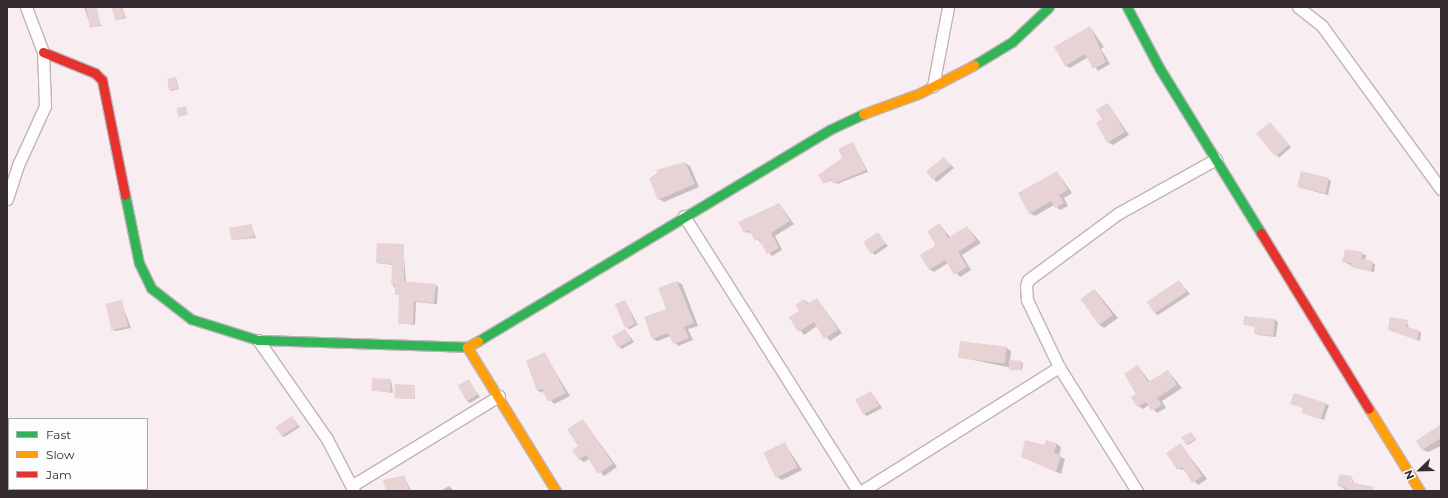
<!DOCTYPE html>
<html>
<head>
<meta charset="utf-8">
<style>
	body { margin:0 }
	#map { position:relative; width:1448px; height:498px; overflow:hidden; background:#f8eef2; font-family:Montserrat,sans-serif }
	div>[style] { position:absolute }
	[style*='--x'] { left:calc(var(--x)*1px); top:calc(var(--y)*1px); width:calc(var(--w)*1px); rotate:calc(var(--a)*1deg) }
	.shadow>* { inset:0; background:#0003; transform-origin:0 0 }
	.building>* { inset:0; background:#e8d3d4; transform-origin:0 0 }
	.roads { filter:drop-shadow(1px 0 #beb4b9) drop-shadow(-1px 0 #beb4b9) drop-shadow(0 1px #beb4b9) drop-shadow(0 -1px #beb4b9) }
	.street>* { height:11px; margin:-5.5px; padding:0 5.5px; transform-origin:5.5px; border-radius:5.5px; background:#fefcfd }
	.fast>* { height:9px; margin:-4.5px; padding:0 4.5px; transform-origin:4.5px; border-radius:4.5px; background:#30b455 }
	.slow>* { height:9px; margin:-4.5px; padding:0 4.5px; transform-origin:4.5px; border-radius:4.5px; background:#ff9f0a }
	.jam>* { height:9px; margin:-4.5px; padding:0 4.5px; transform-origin:4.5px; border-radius:4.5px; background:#e5322d }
	span { translate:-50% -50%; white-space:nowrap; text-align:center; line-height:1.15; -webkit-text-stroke:4px #fdfdfd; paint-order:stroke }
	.frame { position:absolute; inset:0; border:8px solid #362b30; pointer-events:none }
	.legend { position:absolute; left:8px; top:418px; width:140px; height:72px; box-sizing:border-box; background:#fdfdfd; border:1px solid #ada9ab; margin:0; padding:5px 7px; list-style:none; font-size:12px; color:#362b30 }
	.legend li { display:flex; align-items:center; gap:8px; height:20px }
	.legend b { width:20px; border:1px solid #ada9ab }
	.north { position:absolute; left:1400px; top:450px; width:40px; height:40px; -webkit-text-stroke:3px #fdfdfd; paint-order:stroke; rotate:247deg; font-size:11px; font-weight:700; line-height:16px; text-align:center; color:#362b30 }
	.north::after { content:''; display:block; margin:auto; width:14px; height:18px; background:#362b30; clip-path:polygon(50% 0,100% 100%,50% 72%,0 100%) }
</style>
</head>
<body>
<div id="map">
	<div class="shadow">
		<div style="clip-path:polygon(84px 7px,95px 7px,101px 26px,91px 27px)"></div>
		<div style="clip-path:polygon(113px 7px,122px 7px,126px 18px,117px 20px)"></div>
		<div style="clip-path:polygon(1090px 27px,1104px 47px,1101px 49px,1110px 64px,1098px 71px,1088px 57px,1070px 68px,1065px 65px)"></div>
		<div style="clip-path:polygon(176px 78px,179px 89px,171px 91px,170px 90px)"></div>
		<div style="clip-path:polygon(1108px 104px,1129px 135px,1113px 145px,1108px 142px,1103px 119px)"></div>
		<div style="left:1270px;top:123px;width:32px;height:16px;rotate:49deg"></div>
		<div style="clip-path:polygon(853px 143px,868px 172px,837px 184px,833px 180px,824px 183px)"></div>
		<div style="clip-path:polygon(944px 158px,954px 168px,937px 182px,934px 180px)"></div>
		<div style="clip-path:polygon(685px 163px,690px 166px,699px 187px,664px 202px,659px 199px,650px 178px,669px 166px,673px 169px)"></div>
		<div style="clip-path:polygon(1057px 172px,1072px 193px,1064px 198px,1068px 206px,1060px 210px,1054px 205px,1035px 216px,1030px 213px)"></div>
		<div style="clip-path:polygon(1328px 179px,1331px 181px,1328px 195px,1298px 187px)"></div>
		<div style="clip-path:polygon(779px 204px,794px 224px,775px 236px,782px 250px,772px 256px,752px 233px,744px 232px)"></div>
		<div style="clip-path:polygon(251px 225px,256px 238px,232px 240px)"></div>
		<div style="clip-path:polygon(940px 225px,951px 238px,967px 227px,981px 243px,962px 255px,971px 270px,960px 277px,948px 263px,934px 272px,929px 269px)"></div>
		<div style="clip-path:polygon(878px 234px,888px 246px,875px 255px,872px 253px)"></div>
		<div style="clip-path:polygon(403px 245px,406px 282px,438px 286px,437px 304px,416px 302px,415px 325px,399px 323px,400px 296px,392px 284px,393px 265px,377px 263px)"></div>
		<div style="clip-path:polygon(1345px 250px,1366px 255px,1365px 261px,1375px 264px,1374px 272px,1355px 268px,1343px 261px)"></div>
		<div style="clip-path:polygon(1179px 281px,1190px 294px,1158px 315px,1155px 313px)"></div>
		<div style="clip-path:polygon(677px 282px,682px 284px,698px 326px,688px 329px,693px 340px,678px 346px,670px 336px,658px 341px,653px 339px)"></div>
		<div style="clip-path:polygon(1095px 290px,1118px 318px,1104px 328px,1099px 325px)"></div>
		<div style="clip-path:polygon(817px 299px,842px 333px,830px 341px,817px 326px,804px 335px,790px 318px,801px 311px,804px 300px,809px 303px)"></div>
		<div style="clip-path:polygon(121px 301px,131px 328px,116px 331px,113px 330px)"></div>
		<div style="left:625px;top:301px;width:27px;height:10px;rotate:62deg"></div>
		<div style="clip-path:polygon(1275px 320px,1278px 322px,1276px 337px,1258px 335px,1256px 327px,1244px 324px)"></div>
		<div style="clip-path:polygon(1407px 321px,1409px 329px,1421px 332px,1420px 341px,1389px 330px)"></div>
		<div style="clip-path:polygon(625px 330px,634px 342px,622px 349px,619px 347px)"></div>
		<div style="clip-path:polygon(1007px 348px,1011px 351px,1010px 361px,1023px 363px,1022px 370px,959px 357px)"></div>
		<div style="clip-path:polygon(544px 353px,570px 396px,554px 404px,545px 393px,538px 391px,527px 362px)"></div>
		<div style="clip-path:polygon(1138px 366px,1150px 382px,1168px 371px,1182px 388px,1162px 401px,1166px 408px,1157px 413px,1149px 405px,1143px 409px,1138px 406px,1132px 397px,1138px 394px)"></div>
		<div style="clip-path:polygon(391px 380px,393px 393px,372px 390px)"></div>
		<div style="clip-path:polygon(468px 380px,480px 397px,470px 403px,467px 401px)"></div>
		<div style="clip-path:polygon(414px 386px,415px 399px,396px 398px)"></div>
		<div style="clip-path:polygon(871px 392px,882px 408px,867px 416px,864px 414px)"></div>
		<div style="clip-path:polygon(1295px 394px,1329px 405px,1324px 420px,1306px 414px,1304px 408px,1292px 404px)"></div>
		<div style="clip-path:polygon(292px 417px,300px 427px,284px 437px,281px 435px)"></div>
		<div style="clip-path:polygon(583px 420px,617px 467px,604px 476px,589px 459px,584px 462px,579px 459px)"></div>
		<div style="clip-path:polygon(1441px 426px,1441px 446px,1428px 452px,1423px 450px,1417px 441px)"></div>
		<div style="clip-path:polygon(1191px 433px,1196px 440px,1188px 445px,1187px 444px)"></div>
		<div style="clip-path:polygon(785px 444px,802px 470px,782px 480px,777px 477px)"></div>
		<div style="clip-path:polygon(1057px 444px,1061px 447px,1059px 456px,1065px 459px,1061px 474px,1027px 459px,1045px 446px)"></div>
		<div style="clip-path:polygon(1181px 445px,1207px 479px,1198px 485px,1185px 470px,1178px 469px)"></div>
		<div style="clip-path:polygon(404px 476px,411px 491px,387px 491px)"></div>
		<div style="clip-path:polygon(1353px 478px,1354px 484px,1369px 491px,1347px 491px,1338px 485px,1351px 487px)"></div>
		<div style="clip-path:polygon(449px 486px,454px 491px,441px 491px)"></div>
		<div style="clip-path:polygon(71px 489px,110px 489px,71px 491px)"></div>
	</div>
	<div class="building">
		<div style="clip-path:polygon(86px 7px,97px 7px,100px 25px,90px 28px)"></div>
		<div style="clip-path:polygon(111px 7px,121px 7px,125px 17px,116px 21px)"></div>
		<div style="clip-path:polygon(1090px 26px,1106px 62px,1093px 69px,1085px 54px,1065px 66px,1054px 47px)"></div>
		<div style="left:176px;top:77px;width:12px;height:9px;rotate:81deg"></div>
		<div style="clip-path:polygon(1108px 103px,1125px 132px,1107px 143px,1096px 123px,1102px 119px,1096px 110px)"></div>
		<div style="left:186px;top:106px;width:9px;height:10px;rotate:77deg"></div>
		<div style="left:1270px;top:122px;width:30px;height:18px;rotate:50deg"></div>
		<div style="clip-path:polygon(853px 142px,866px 170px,833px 184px,831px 179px,823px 184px,818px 175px,842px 158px,838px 149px)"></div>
		<div style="left:944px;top:157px;width:11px;height:23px;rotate:52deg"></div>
		<div style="clip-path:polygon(685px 162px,695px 184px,658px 200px,649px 178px,658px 174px,656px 170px)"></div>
		<div style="clip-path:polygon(1057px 171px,1068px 190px,1059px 195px,1064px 203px,1055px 208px,1051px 201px,1029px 214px,1018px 193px)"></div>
		<div style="left:1301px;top:171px;width:29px;height:16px;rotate:14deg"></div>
		<div style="clip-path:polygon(779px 203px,790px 221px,771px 233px,779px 248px,767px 254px,759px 239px,755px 241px,749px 230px,744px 233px,738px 222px)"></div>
		<div style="clip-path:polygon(940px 223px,948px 238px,967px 226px,976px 240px,958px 252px,967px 267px,954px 275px,945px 260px,929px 270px,920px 255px,936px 245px,927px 231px)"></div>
		<div style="left:252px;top:224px;width:13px;height:23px;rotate:81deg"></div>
		<div style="left:878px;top:232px;width:14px;height:18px;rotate:56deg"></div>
		<div style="clip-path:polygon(377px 243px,404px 244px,404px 281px,436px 284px,434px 303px,414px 301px,413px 324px,398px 324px,399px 295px,395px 295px,395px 285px,391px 285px,392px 264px,376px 263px)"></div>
		<div style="clip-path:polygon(1345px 249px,1363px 252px,1362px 259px,1373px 261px,1371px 271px,1351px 267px,1351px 263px,1342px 262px)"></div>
		<div style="left:1179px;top:280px;width:14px;height:39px;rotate:56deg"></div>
		<div style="clip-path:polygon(677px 281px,694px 323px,684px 327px,689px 338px,673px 344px,668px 333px,652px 339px,644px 317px,666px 309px,658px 288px)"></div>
		<div style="left:1094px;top:289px;width:32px;height:17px;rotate:54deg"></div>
		<div style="clip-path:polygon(817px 298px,838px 330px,824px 339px,814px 322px,798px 332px,789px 317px,799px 311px,795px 305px,804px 299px,807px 304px)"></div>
		<div style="left:122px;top:300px;width:27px;height:17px;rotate:77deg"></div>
		<div style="left:625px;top:300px;width:26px;height:11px;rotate:67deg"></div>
		<div style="clip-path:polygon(1244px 316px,1275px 319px,1273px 336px,1254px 334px,1255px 326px,1243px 325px)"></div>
		<div style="clip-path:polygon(1390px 317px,1408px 320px,1406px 327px,1419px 330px,1417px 340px,1388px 330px)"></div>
		<div style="left:625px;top:329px;width:13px;height:15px;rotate:61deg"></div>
		<div style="left:960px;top:341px;width:47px;height:17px;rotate:7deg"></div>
		<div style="clip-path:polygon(545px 352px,566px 393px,548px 402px,542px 389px,537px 391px,526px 361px)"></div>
		<div style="clip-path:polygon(1009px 360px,1022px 361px,1021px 370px,1009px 370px)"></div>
		<div style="clip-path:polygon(1138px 365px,1148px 382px,1168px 370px,1177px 385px,1157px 398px,1162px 405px,1151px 411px,1146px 402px,1137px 407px,1131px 397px,1136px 394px,1124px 374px)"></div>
		<div style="left:372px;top:378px;width:19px;height:13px;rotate:3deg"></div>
		<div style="left:469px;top:379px;width:18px;height:13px;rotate:61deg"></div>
		<div style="left:395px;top:384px;width:20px;height:14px;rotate:3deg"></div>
		<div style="left:871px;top:391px;width:17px;height:18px;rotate:62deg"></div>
		<div style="clip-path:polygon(1294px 393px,1326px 403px,1321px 419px,1301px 413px,1303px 408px,1290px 404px)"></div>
		<div style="left:292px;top:416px;width:11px;height:20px;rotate:56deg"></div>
		<div style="clip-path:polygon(583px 419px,613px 464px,598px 474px,586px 455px,579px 460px,572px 450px,578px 446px,567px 429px)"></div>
		<div style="clip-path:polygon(1441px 424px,1441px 438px,1422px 450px,1416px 441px)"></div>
		<div style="clip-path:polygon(1191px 432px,1196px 439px,1186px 445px,1181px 437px)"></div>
		<div style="clip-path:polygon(1025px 440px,1044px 445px,1046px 440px,1057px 443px,1054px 453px,1061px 455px,1056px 472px,1021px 457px)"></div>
		<div style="left:785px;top:442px;width:28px;height:24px;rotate:64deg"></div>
		<div style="clip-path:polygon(1181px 443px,1202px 476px,1192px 483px,1182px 467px,1177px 470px,1166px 453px)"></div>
		<div style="clip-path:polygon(1339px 474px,1352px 476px,1351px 482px,1374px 487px,1373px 491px,1346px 491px,1346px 488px,1337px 486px)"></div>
		<div style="clip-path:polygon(405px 475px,409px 491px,386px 491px,383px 480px)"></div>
	</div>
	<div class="roads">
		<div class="street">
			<div style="--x:1298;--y:7;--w:31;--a:38"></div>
			<div style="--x:1322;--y:26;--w:202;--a:53.9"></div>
			<div style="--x:933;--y:86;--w:80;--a:-79.2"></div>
			<div style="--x:7;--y:199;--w:38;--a:-72"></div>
			<div style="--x:19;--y:163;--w:63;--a:-65.5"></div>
			<div style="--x:45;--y:106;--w:54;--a:-92.1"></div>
			<div style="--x:43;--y:52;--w:48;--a:-110.7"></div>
			<div style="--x:684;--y:216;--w:325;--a:57.7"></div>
			<div style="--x:258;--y:340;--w:121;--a:55.1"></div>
			<div style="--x:327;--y:439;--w:59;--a:62.6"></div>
			<div style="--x:353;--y:485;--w:171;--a:-31.4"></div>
			<div style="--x:862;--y:491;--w:233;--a:-32.2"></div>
			<div style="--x:1137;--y:491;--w:146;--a:-122.2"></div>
			<div style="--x:1059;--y:367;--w:74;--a:-115.5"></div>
			<div style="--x:1027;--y:300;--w:14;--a:-94"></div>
			<div style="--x:1026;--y:286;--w:6;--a:-72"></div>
			<div style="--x:1028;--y:280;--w:113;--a:-36.4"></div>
			<div style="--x:1119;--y:213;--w:111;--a:-29.1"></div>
		</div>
		<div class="fast">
			<div style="--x:1127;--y:7;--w:70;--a:62"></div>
			<div style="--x:1160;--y:69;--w:193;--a:58.4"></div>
			<div style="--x:974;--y:65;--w:44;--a:-31.2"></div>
			<div style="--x:1012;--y:42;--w:51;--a:-43.4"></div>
			<div style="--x:125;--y:195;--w:69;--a:78.4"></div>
			<div style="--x:139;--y:263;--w:28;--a:64"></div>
			<div style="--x:151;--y:288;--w:51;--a:37.8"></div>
			<div style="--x:191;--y:319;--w:70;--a:17.4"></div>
			<div style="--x:258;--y:340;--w:209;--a:1.9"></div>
			<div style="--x:478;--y:341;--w:410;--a:-31"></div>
			<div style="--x:829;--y:130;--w:38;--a:-25"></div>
		</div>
		<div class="slow">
			<div style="--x:863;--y:114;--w:61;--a:-20.2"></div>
			<div style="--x:920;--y:93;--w:61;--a:-27.4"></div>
			<div style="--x:478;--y:341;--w:13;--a:151"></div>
			<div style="--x:467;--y:347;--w:169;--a:58.3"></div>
			<div style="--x:1369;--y:409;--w:97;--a:58.1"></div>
		</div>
		<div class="jam">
			<div style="--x:43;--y:52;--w:56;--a:22"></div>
			<div style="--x:95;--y:73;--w:10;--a:45"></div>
			<div style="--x:102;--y:80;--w:117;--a:78.7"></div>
			<div style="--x:1261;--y:233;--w:206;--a:58.5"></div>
		</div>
	</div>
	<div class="frame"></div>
	<ul class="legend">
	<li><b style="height:5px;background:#30b455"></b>Fast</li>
	<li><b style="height:5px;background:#ff9f0a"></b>Slow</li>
	<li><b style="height:5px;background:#e5322d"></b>Jam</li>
	</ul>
	<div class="north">N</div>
</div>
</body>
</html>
